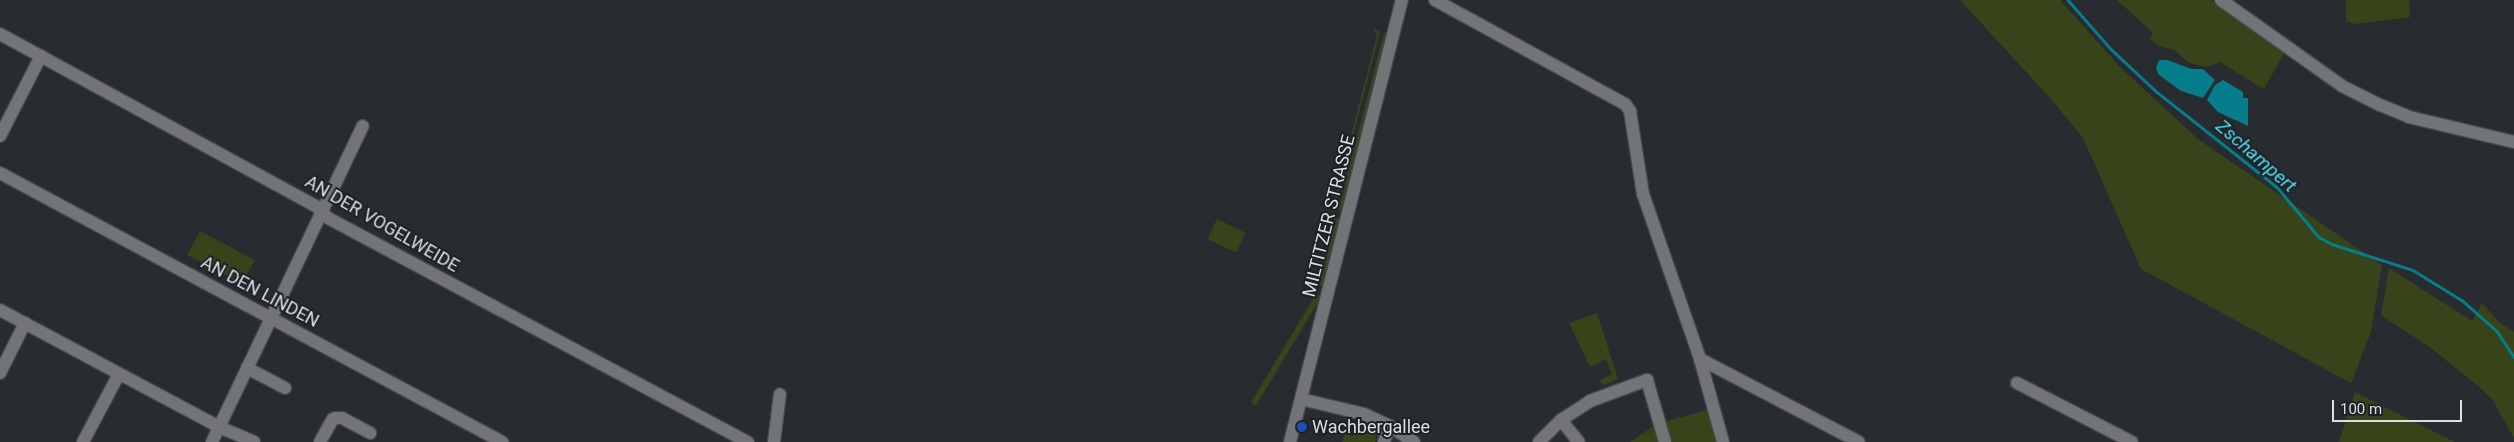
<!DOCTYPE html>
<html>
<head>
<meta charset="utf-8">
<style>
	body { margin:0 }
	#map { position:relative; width:2514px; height:442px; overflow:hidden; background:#282b30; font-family:Roboto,sans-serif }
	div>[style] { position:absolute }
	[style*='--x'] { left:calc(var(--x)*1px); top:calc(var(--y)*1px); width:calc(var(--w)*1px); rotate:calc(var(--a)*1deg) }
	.green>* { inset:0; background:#37441a; transform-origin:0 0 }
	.water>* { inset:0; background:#067d8b }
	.stream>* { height:2.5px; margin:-1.25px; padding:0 1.25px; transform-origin:1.25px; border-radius:1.25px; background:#067d8b }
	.roads { filter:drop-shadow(1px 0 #45484c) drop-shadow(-1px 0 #45484c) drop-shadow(0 1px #45484c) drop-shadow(0 -1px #45484c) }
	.minor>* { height:12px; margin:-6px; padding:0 6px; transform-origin:6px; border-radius:6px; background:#737477 }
	.dots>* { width:14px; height:14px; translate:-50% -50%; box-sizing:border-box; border:2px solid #1e2126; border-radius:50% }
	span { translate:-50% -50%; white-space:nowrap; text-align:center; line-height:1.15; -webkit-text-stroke:4px #1e2126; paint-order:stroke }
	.street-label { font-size:18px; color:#dcdfe2 }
	.poi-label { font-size:18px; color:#dcdfe2 }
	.left { translate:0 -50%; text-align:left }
	.water-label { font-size:19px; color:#50def1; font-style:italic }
	.scale { position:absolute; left:2332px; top:400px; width:130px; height:22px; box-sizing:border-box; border:2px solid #dcdfe2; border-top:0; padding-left:6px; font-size:15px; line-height:18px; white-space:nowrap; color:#dcdfe2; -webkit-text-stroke:4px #1e2126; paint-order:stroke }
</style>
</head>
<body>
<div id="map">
	<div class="green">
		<div style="clip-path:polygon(1960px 0,2060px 0,2120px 67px,2198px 139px,2382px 265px,2371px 332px,2351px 383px,2141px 269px,2083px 138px,2050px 98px)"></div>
		<div style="clip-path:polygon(2117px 0,2211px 0,2285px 52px,2264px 89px,2220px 62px,2207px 67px,2189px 63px,2173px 49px,2161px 47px,2150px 40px,2153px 33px)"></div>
		<div style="clip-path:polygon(2346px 0,2409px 0,2410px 17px,2355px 24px,2346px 21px)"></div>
		<div style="clip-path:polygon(1373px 29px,1380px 32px,1334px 209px,1327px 207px,1333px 205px,1377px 35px)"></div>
		<div style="clip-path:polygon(1384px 32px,1389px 34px,1342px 211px,1338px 210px)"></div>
		<div style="clip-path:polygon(1335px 218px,1339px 219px,1340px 222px,1324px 285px,1319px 286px)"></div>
		<div style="left:1217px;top:219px;width:32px;height:22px;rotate:26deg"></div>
		<div style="left:200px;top:231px;width:62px;height:27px;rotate:28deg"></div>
		<div style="clip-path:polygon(2389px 268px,2472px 321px,2482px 303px,2501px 324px,2514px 332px,2514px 438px,2492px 399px,2479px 387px,2431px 348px,2381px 315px)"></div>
		<div style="left:1316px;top:294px;width:6px;height:127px;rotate:31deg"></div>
		<div style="clip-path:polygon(1597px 313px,1618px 379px,1603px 385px,1599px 381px,1612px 374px,1606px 359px,1590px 367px,1569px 323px)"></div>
		<div style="clip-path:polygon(2355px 392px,2455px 442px,2339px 442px)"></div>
		<div style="clip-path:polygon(1710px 409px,1717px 442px,1630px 442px,1657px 424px)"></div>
		<div style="clip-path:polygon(1349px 422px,1378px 432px,1375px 442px,1342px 442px)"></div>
	</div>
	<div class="water">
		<div style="clip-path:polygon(2159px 60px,2167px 60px,2192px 69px,2203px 69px,2215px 80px,2203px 98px,2181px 91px,2158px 74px,2156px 68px)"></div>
		<div style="clip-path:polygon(2223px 80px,2243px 92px,2243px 98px,2248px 98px,2248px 126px,2218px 112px,2207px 100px,2215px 85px)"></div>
	</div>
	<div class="stream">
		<div style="--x:2068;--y:0;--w:65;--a:48.7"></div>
		<div style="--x:2111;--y:49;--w:63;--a:43.1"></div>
		<div style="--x:2157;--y:92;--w:153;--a:38.4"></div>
		<div style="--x:2277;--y:187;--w:65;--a:50"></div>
		<div style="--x:2319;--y:237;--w:15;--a:28"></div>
		<div style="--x:2332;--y:244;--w:85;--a:17.8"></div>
		<div style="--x:2413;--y:270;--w:59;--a:31.8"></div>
		<div style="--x:2463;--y:301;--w:45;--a:41.4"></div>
		<div style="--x:2497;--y:331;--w:31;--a:57"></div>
	</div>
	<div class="roads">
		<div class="minor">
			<div style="--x:1435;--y:0;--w:217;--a:28.7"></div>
			<div style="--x:1625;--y:104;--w:9;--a:54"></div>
			<div style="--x:1630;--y:111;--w:84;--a:81.1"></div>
			<div style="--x:1643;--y:194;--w:175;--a:70.9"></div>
			<div style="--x:1700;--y:359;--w:86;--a:74.5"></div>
			<div style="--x:2221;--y:0;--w:148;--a:35.4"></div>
			<div style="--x:2342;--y:86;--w:42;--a:26.6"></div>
			<div style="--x:2380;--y:105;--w:31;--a:22"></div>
			<div style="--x:2409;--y:117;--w:108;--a:13.4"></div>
			<div style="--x:0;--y:34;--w:361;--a:28.6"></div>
			<div style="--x:317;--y:207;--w:16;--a:45"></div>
			<div style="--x:328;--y:218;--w:476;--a:28.1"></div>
			<div style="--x:0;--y:136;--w:90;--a:-62.9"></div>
			<div style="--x:0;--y:173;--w:570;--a:28.18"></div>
			<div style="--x:0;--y:310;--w:248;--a:28.1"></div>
			<div style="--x:219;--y:427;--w:38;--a:23"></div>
			<div style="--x:1700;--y:359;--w:179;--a:27.6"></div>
			<div style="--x:247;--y:368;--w:43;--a:27.8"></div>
			<div style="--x:0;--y:373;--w:56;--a:-63.4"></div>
			<div style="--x:2017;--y:383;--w:129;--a:27.2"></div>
			<div style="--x:1301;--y:399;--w:65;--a:13.4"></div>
			<div style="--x:1364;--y:414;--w:29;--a:25"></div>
			<div style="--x:1390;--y:426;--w:17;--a:111"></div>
			<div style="--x:1561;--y:420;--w:28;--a:51"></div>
			<div style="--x:1390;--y:426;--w:29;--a:34"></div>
			<div style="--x:83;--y:442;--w:77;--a:-62.1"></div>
			<div style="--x:212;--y:442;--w:350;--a:-64.5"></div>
			<div style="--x:320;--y:442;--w:26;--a:-61"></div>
			<div style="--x:333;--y:419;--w:3;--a:-18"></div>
			<div style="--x:336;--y:418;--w:6;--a:0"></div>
			<div style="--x:342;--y:418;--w:32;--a:28"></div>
			<div style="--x:774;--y:442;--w:48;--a:-82.9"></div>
			<div style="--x:1290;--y:442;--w:456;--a:-75.8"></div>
			<div style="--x:1539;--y:442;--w:31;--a:-45"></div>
			<div style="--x:1561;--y:420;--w:35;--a:-33"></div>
			<div style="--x:1590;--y:401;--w:61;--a:-20.2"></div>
			<div style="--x:1647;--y:380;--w:65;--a:73.8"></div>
		</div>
	</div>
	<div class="dots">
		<div style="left:1302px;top:427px;background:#1a4fb4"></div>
	</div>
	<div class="street-label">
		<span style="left:1329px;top:216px;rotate:-76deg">MILTITZER STRASSE</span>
		<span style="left:382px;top:224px;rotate:30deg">AN DER VOGELWEIDE</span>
		<span style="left:260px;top:292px;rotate:28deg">AN DEN LINDEN</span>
	</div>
	<div class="poi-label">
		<span class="left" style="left:1312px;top:427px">Wachbergallee</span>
	</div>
	<div class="water-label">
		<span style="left:2256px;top:156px;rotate:41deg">Zschampert</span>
	</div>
	<div class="scale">100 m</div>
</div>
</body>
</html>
